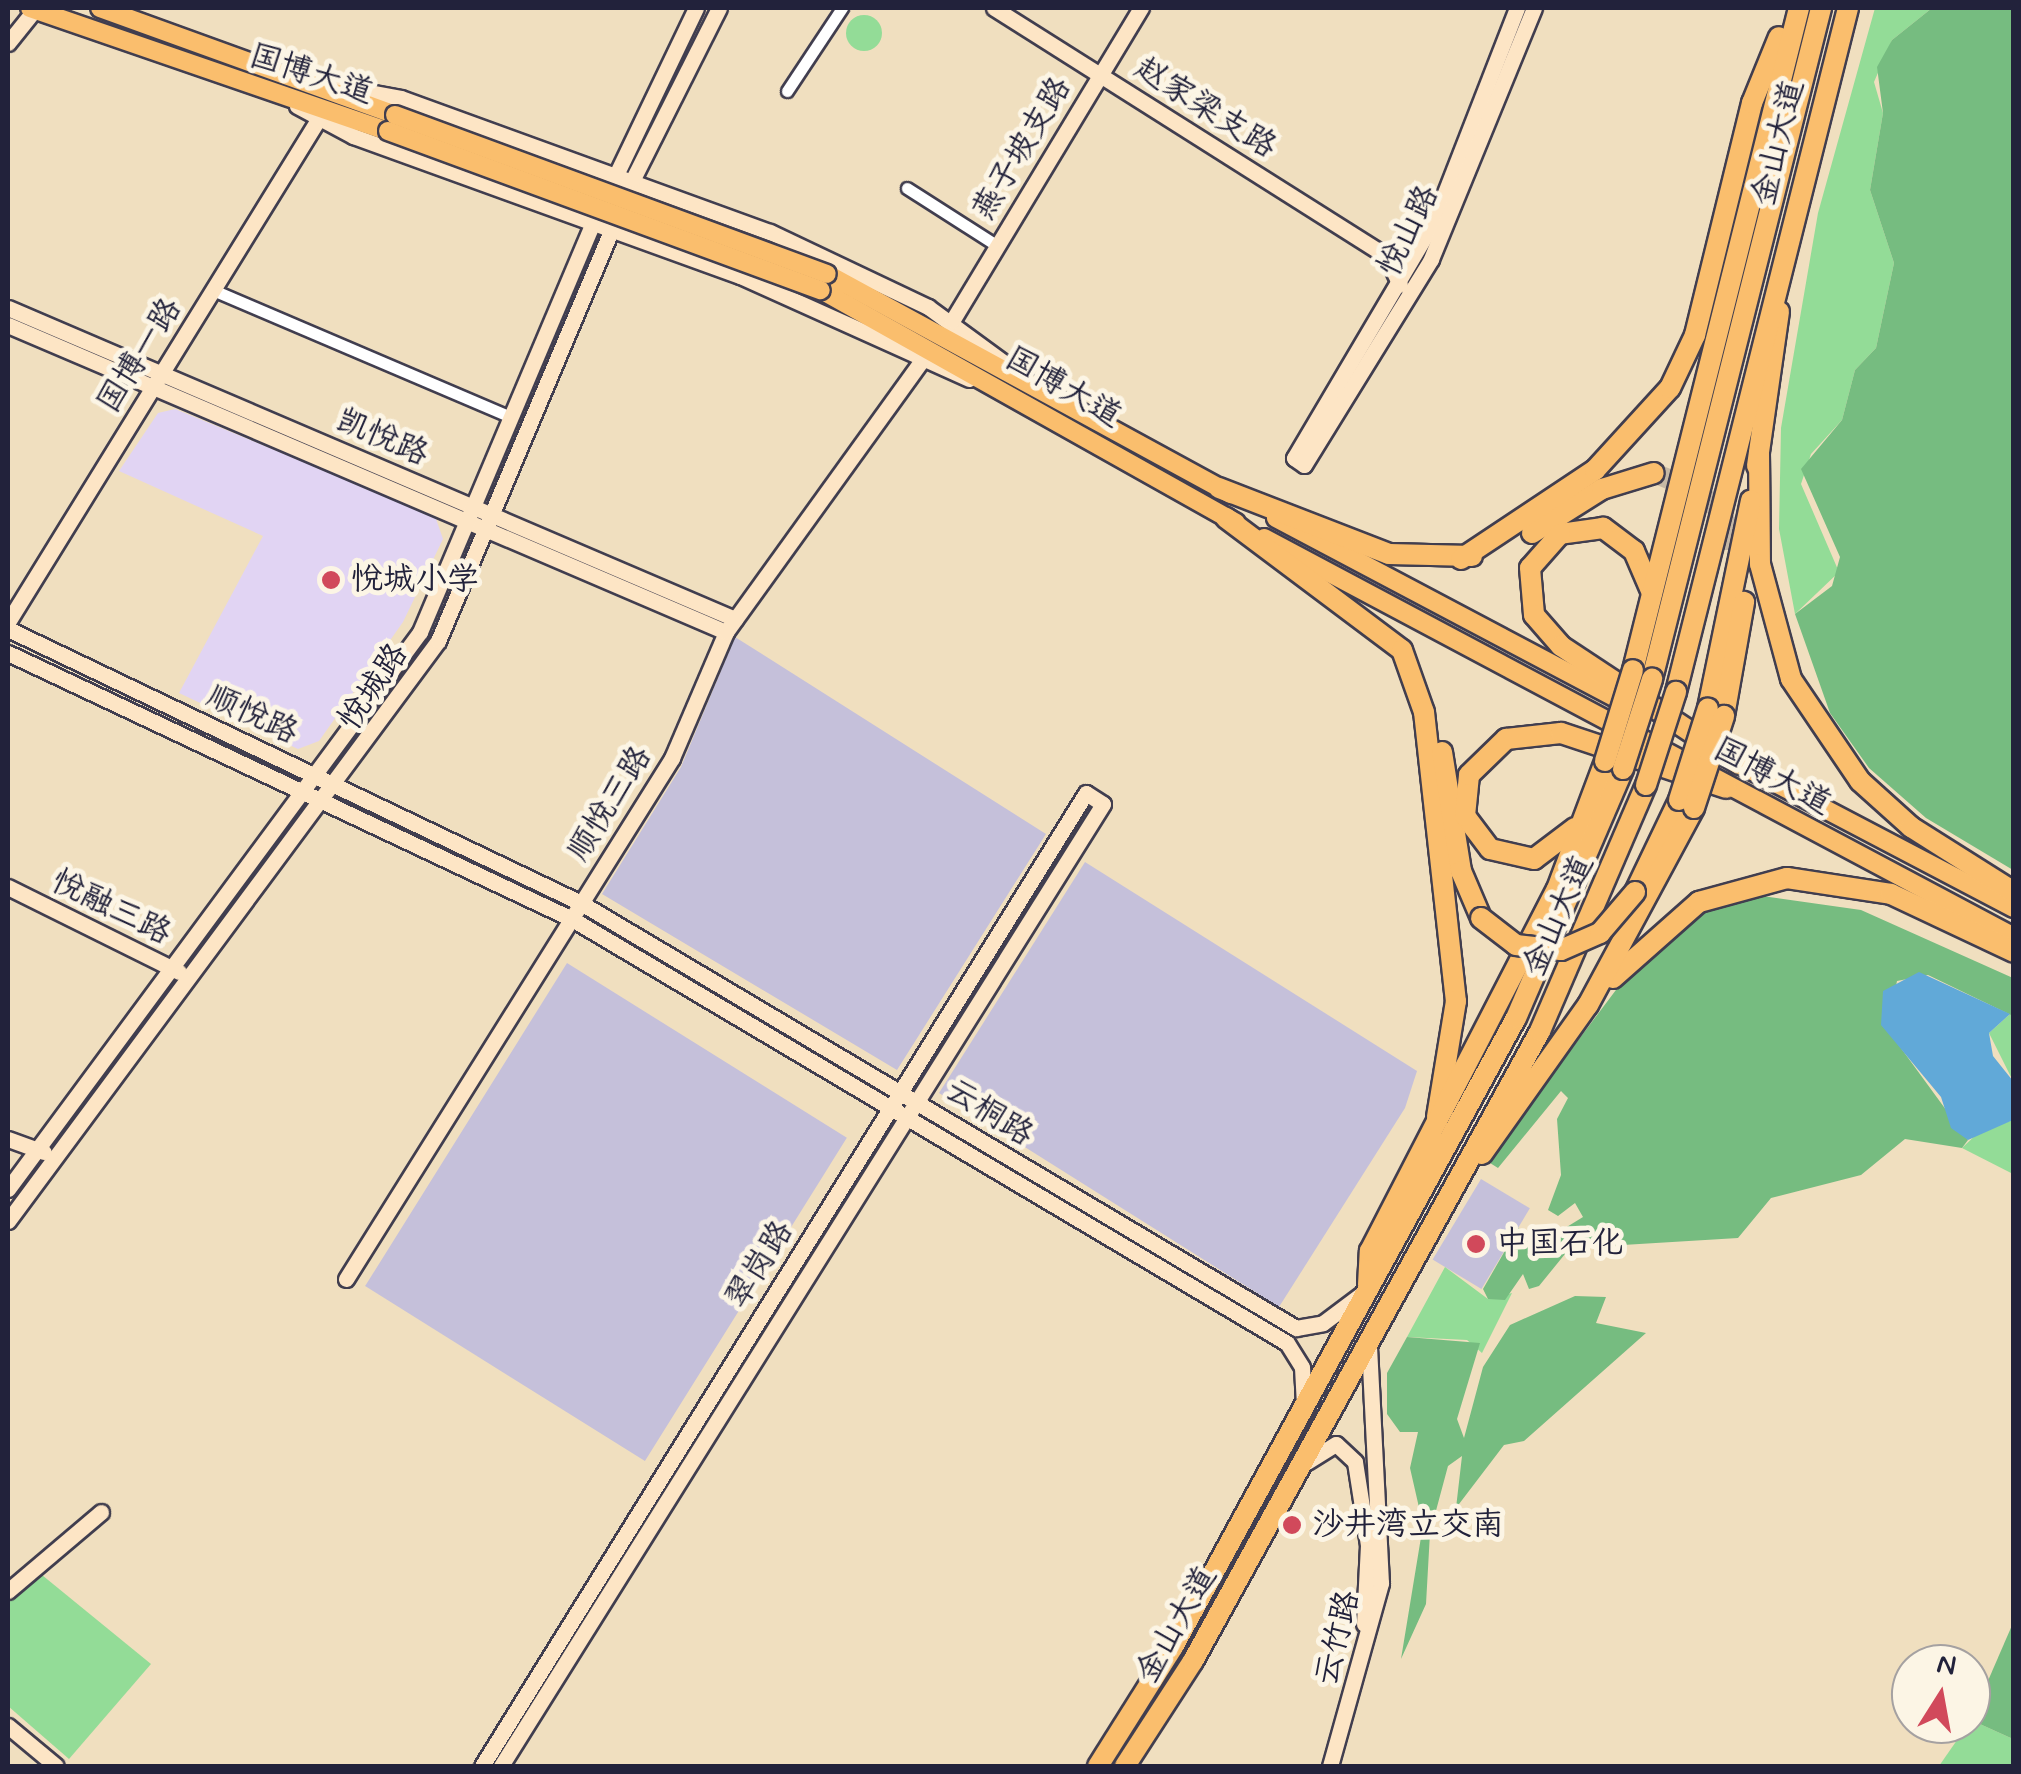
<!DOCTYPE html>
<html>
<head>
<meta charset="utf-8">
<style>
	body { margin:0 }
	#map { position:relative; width:2021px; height:1774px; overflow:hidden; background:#f0dfbf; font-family:Mynerve,"LXGW WenKai TC",sans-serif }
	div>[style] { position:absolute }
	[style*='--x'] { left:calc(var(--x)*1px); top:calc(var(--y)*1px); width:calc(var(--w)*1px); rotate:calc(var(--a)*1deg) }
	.built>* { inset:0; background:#e1d4f3 }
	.industrial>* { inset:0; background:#c5c0da; transform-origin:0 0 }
	.green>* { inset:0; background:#93dc97 }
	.round { border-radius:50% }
	.forest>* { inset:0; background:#76bc80 }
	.water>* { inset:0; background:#61a9d8 }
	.highway-tunnel>* { height:20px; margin-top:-10px; transform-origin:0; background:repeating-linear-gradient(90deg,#c7b9a5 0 20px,transparent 0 30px) }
	.roads { filter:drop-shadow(2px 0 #413e4f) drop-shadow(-2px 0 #413e4f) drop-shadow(0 2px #413e4f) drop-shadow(0 -2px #413e4f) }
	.street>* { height:11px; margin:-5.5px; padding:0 5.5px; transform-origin:5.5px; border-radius:5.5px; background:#fff }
	.secondary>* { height:15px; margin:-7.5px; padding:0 7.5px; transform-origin:7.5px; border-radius:7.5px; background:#fde5c5 }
	.primary>* { height:18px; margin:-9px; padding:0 9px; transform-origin:9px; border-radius:9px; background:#fabe6d }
	.highway>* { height:20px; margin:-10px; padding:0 10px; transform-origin:10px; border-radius:10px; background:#fabe6d }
	.bridges { filter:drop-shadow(2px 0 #413e4f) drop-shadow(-2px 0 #413e4f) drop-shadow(0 2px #413e4f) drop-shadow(0 -2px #413e4f) }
	.primary-bridge>* { height:18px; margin:-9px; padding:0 9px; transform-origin:9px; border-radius:9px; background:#fabe6d }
	.highway-bridge>* { height:20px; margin:-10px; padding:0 10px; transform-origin:10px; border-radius:10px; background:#fabe6d }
	.dots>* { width:28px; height:28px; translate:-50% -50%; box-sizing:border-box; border:5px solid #fcf5e5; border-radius:50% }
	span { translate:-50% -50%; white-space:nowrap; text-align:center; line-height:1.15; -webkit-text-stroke:10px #fcf5e5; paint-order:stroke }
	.street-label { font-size:32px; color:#22223b }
	.poi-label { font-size:32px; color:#22223b }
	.left { translate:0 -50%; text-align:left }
	.frame { position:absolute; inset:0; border:10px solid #22223b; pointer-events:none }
	.north { position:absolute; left:1891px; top:1644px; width:100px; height:100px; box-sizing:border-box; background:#fcf5e5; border:2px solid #a5a1a1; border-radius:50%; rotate:11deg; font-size:28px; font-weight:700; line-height:40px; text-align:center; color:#22223b }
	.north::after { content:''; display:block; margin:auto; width:35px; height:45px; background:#d1495b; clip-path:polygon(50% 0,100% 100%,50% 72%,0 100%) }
</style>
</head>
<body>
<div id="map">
	<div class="built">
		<div style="clip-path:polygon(175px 409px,435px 516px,443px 539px,403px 622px,319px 741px,298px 749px,179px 693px,263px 536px,119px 471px,158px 413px)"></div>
	</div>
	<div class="industrial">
		<div style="clip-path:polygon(735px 637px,1046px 834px,897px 1070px,602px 894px,681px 767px)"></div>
		<div style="clip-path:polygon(1085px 862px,1417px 1071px,1405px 1108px,1279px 1307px,939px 1093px)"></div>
		<div style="left:567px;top:963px;width:330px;height:381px;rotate:32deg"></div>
		<div style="left:1481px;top:1179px;width:57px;height:94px;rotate:31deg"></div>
	</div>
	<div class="green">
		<div style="clip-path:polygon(1875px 8px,1932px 8px,1892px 40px,1874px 82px,1883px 113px,1870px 190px,1894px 263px,1876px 348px,1855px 370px,1842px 420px,1811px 454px,1801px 484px,1839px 572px,1795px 614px,1779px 529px,1781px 428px,1818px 213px)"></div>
		<div class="round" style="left:846px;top:15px;width:36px;height:36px"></div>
		<div style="clip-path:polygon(2010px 1014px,2013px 1016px,2013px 1081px,1989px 1033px)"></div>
		<div style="clip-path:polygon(2013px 1120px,2013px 1174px,1962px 1148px,1980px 1131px)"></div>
		<div style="clip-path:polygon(1445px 1267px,1488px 1299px,1512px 1293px,1482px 1353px,1467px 1340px,1407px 1337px)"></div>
		<div style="clip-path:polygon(42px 1575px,151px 1664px,69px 1759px,8px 1706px,8px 1603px)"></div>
		<div style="clip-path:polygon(1971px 1720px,2013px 1739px,2013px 1766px,1939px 1766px)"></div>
	</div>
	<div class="forest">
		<div style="clip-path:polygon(1932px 8px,2013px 8px,2013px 870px,1926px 818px,1869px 768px,1830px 713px,1795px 614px,1832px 586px,1840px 557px,1801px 469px,1842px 420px,1855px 370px,1876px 348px,1894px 263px,1870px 190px,1883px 113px,1877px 67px,1892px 40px)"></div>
		<div style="clip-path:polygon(1748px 894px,1861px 910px,2013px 978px,2013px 1016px,1928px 975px,1897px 981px,1887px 1029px,1968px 1140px,1962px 1148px,1905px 1139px,1861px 1175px,1771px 1198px,1738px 1238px,1590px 1247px,1565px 1254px,1539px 1286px,1529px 1289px,1523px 1274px,1505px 1300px,1488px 1299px,1483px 1289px,1518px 1228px,1544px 1241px,1583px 1217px,1575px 1203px,1558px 1216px,1548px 1210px,1561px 1175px,1557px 1119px,1568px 1098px,1561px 1091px,1498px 1168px,1490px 1163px,1494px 1152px,1631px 970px,1688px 920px)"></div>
		<div style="clip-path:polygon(1575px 1296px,1606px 1297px,1596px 1323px,1646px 1333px,1524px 1441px,1504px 1445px,1456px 1508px,1462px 1456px,1448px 1466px,1430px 1533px,1426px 1604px,1401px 1659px,1423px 1525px,1410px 1468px,1418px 1432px,1400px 1432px,1387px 1414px,1387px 1373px,1407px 1337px,1480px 1343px,1457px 1419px,1464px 1438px,1483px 1367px,1510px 1325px)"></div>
		<div style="clip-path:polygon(2013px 1623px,2013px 1739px,1971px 1720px)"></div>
	</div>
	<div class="water">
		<div style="clip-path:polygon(1919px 972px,2010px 1014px,1989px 1033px,1993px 1056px,2013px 1081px,2013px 1120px,1968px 1140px,1951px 1128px,1941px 1097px,1881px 1025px,1883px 991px)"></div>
	</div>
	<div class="highway-tunnel">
		<div style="--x:1654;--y:473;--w:57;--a:22.5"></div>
		<div style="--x:1707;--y:495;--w:42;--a:54.8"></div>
		<div style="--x:1731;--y:529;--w:36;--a:81"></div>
	</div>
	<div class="roads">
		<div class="street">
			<div style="--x:787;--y:91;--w:100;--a:-56.5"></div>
			<div style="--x:907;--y:188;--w:106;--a:32.6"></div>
			<div style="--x:213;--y:290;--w:322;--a:23.1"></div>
		</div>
		<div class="secondary">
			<div style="--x:994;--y:8;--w:464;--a:32.3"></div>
			<div style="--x:1386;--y:256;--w:32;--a:64"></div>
			<div style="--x:1517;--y:8;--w:231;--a:111.3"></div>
			<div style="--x:1433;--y:223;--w:273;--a:120.6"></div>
			<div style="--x:1294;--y:458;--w:12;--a:35"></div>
			<div style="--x:1304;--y:465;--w:242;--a:-58.3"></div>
			<div style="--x:1431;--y:259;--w:271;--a:-67.7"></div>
			<div style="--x:8;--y:43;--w:45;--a:-51.3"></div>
			<div style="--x:315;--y:82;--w:87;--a:10.5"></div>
			<div style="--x:401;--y:98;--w:393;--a:20"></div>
			<div style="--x:770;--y:232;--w:175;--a:25.4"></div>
			<div style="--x:928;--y:307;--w:102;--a:36.2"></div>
			<div style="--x:297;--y:106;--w:64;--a:28.2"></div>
			<div style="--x:353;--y:136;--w:412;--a:19.9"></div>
			<div style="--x:740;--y:276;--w:251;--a:24.2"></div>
			<div style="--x:8;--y:308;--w:791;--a:23.16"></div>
			<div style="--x:952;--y:321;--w:366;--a:-58.9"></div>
			<div style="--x:8;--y:325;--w:781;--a:23.15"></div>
			<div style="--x:8;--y:622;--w:592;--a:-58.32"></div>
			<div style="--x:8;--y:629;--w:635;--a:25.56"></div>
			<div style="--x:581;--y:903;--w:832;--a:30.73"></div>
			<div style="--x:1296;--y:1328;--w:27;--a:-10"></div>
			<div style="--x:1323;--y:1323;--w:50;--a:-36.9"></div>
			<div style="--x:8;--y:653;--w:624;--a:25.25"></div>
			<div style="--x:572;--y:919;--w:831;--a:30.67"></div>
			<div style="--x:1287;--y:1343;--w:28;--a:58"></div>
			<div style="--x:1302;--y:1367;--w:36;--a:87"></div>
			<div style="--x:8;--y:887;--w:191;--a:26.4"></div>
			<div style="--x:8;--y:1139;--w:38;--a:20"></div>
			<div style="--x:8;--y:1189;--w:693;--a:-53.51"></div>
			<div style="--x:420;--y:632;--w:444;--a:-67.1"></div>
			<div style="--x:593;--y:223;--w:238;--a:-64.4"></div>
			<div style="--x:8;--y:1221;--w:722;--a:-53.45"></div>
			<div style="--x:438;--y:641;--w:501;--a:-67.12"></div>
			<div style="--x:633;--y:179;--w:191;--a:-63.3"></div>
			<div style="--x:346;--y:1279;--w:615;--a:-57.96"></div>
			<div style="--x:672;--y:758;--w:137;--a:-66.8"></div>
			<div style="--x:726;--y:632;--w:335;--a:-54.2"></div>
			<div style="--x:1307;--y:1462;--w:34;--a:-32"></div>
			<div style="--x:1336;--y:1444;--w:26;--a:43"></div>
			<div style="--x:1355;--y:1462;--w:84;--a:81.1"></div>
			<div style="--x:1368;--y:1545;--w:79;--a:92.9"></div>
			<div style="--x:8;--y:1591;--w:122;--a:-40.3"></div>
			<div style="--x:8;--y:1726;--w:62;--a:39.8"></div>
			<div style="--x:482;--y:1766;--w:1145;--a:-58.17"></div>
			<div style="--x:1086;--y:793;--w:20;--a:33"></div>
			<div style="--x:1103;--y:804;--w:1135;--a:122.04"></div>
			<div style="--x:1330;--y:1766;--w:190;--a:-74.4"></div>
			<div style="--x:1381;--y:1583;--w:234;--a:-92.9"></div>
		</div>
		<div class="primary">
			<div style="--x:30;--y:8;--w:379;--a:19"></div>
			<div style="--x:100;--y:8;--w:314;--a:19.9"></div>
			<div style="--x:827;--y:274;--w:460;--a:28.6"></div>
			<div style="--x:821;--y:290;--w:476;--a:29.3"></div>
			<div style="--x:1276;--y:518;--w:404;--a:27.9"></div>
			<div style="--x:1264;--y:538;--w:850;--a:28.01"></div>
			<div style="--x:1726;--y:757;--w:325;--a:27.7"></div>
		</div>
		<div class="highway">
			<div style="--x:1759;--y:453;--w:111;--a:89.5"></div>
			<div style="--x:1760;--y:564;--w:119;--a:74.9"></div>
			<div style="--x:1791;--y:679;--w:123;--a:55.9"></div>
			<div style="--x:1860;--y:781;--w:69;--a:42"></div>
			<div style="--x:1911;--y:827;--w:122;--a:32.3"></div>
			<div style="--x:1757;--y:466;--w:156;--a:-81.9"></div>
			<div style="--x:1219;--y:488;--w:182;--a:21.2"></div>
			<div style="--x:1389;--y:554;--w:83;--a:1.4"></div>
			<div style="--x:1226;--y:518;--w:220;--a:36.9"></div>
			<div style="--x:1402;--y:650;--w:66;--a:70.5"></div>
			<div style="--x:1424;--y:712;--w:291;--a:83.7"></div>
			<div style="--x:1456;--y:1001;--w:118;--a:99.3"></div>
			<div style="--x:1532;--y:533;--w:83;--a:-32.2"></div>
			<div style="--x:1602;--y:489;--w:54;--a:-17.1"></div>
			<div style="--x:1461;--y:559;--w:161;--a:-33.6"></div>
			<div style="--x:1595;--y:470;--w:111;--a:-47.6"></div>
			<div style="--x:1670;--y:388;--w:59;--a:-64.7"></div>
			<div style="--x:1695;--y:335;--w:239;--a:-76.2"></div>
			<div style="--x:1752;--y:103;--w:71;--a:-67.8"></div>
			<div style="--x:1652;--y:593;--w:46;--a:-113.2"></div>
			<div style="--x:1634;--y:551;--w:39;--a:-143"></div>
			<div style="--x:1603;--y:528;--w:43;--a:172.1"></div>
			<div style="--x:1560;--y:534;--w:45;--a:131.4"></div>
			<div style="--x:1530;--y:568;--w:47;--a:85.1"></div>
			<div style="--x:1534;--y:615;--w:41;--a:48.9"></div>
			<div style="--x:1561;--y:646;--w:214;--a:33.5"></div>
			<div style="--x:1633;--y:670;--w:682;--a:-75.92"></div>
			<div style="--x:1652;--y:679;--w:692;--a:-75.86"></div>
			<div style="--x:1676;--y:692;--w:705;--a:-75.88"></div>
			<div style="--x:1708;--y:708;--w:212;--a:-78.3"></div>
			<div style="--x:1724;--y:716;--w:116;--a:-80"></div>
			<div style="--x:1442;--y:752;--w:121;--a:80.9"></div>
			<div style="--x:1461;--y:871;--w:51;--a:66.9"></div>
			<div style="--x:1575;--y:828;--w:51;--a:142.9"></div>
			<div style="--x:1534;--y:859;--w:45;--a:-167.2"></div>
			<div style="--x:1490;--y:849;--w:41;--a:-127.1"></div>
			<div style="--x:1465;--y:816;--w:41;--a:-84.4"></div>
			<div style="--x:1469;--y:775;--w:52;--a:-44.2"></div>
			<div style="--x:1506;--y:739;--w:55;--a:-6.2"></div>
			<div style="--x:1561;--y:733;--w:174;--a:18.4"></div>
			<div style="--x:1635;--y:892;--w:102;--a:-64.4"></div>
			<div style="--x:1613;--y:978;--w:115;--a:-41.5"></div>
			<div style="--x:1699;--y:902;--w:91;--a:-15.3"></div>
			<div style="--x:1787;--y:878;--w:105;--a:8.7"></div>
			<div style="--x:1891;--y:894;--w:136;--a:25.2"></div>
			<div style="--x:1482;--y:1154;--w:183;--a:-54.6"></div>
			<div style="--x:1588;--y:1005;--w:224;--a:-61.7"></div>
			<div style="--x:1368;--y:1285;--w:34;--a:-87"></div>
			<div style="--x:1370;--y:1251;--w:407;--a:-62.7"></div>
			<div style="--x:1557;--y:889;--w:137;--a:-69.4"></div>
			<div style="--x:1098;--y:1766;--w:141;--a:-57.8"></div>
			<div style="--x:1173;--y:1647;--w:716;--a:-61.4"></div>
			<div style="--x:1516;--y:1018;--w:271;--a:-66.7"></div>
			<div style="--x:1125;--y:1766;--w:125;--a:-57.1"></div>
			<div style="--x:1193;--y:1661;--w:719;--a:-61.15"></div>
			<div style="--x:1540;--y:1031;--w:268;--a:-66.7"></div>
		</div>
	</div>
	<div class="bridges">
		<div class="primary-bridge">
			<div style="--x:395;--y:115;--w:460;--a:20.2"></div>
			<div style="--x:388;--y:131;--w:461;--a:20.2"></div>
		</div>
		<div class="highway-bridge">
			<div style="--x:1605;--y:761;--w:95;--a:-72.9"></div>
			<div style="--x:1623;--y:769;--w:95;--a:-72.1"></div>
			<div style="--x:1646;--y:785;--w:98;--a:-72.1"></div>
			<div style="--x:1679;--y:800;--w:96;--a:-72.5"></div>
			<div style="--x:1694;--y:808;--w:97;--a:-71.9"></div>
			<div style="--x:1481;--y:918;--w:44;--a:37.6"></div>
			<div style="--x:1516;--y:945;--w:45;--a:6.3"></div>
			<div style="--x:1561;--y:950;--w:43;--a:-23.6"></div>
			<div style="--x:1600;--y:933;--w:54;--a:-49.5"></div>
		</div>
	</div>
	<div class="dots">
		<div style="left:331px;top:580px;background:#d1495b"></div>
		<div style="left:1476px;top:1244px;background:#d1495b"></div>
		<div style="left:1292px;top:1525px;background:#d1495b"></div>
	</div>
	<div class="street-label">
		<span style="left:311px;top:75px;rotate:18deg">国博大道</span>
		<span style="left:1205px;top:108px;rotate:32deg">赵家梁支路</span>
		<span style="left:1779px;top:143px;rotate:-76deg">金山大道</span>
		<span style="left:1022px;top:149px;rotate:-59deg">燕子坡支路</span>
		<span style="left:1409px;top:231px;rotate:-64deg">悦山路</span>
		<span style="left:140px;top:356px;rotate:-58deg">国博一路</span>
		<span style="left:1063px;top:388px;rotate:30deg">国博大道</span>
		<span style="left:382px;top:438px;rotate:23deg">凯悦路</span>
		<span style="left:374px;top:687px;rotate:-56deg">悦城路</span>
		<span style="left:252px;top:715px;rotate:25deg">顺悦路</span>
		<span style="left:1772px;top:777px;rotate:28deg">国博大道</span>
		<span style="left:610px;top:804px;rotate:-58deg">顺悦三路</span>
		<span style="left:111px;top:908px;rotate:26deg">悦融三路</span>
		<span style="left:1559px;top:916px;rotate:-66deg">金山大道</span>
		<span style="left:989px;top:1113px;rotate:32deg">云桐路</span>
		<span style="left:760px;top:1265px;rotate:-58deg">翠岗路</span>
		<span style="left:1177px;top:1625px;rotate:-60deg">金山大道</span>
		<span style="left:1338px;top:1638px;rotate:-76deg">云竹路</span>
	</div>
	<div class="poi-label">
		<span class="left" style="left:351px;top:580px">悦城小学</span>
		<span class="left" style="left:1496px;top:1244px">中国石化</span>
		<span class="left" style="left:1312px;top:1525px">沙井湾立交南</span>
	</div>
	<div class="frame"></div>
	<div class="north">N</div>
</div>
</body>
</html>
